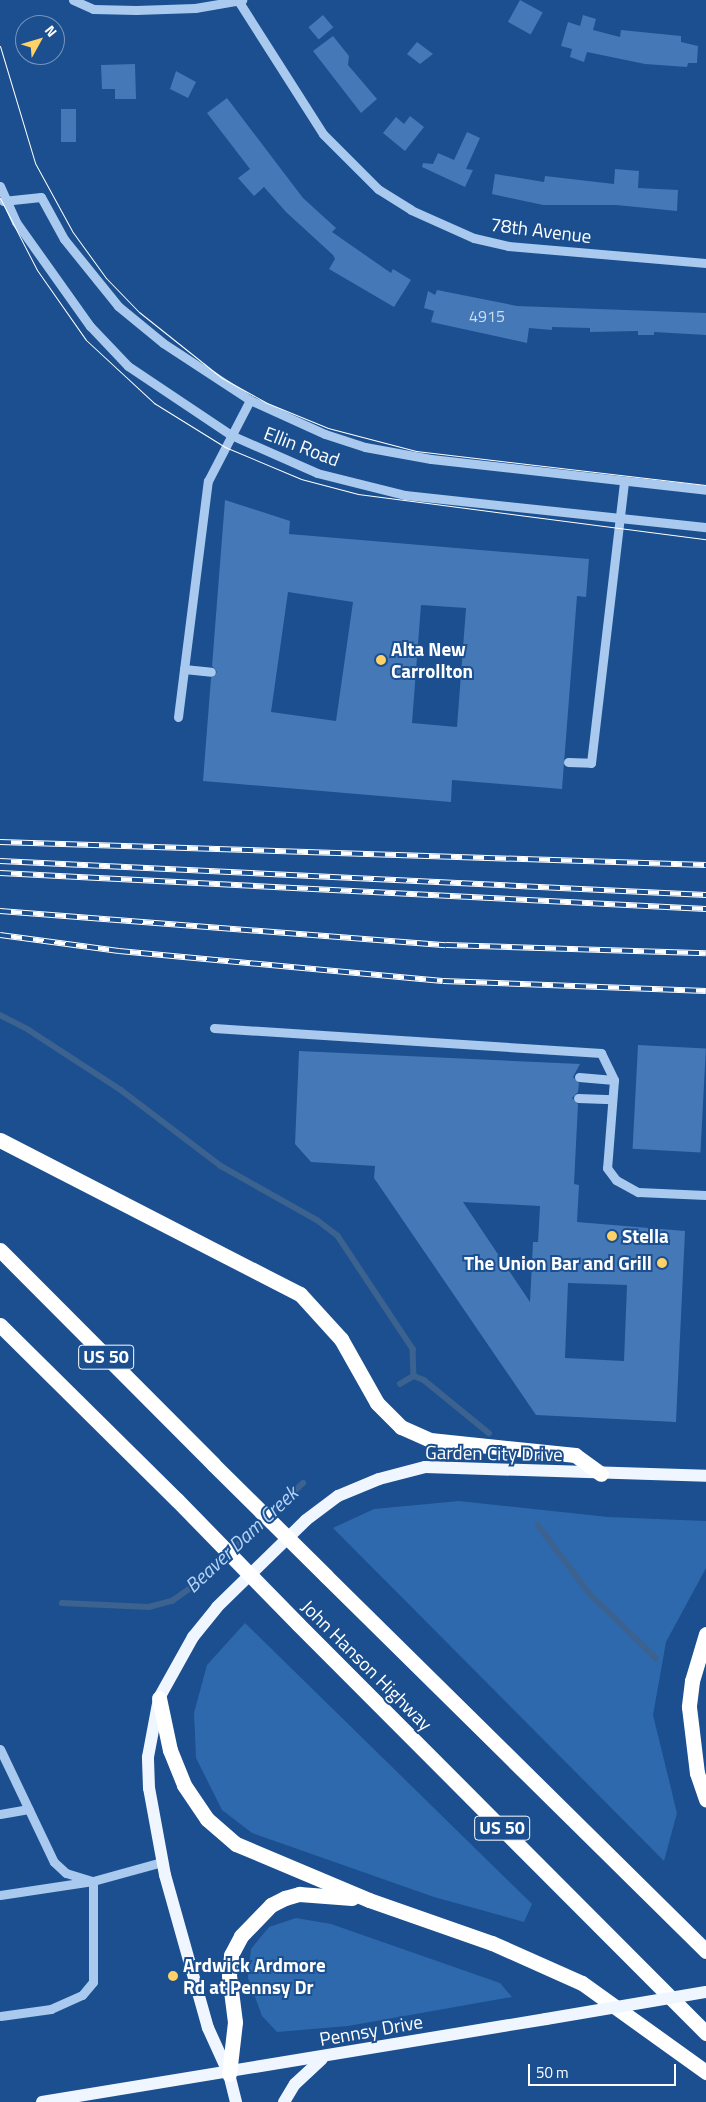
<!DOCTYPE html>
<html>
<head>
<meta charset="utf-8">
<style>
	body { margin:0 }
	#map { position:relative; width:706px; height:2102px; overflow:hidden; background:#1b4f8f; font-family:"Titillium Web",sans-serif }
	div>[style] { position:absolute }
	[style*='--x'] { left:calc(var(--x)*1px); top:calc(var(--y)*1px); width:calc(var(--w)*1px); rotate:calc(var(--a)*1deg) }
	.green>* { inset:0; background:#2e69ad }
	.stream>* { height:5.5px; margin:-2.75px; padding:0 2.75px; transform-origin:2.75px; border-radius:2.75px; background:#3c6290 }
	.building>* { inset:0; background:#4478b7; transform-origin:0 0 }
	.minor>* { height:9px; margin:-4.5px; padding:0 4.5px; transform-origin:4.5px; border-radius:4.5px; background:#a9c9ee }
	.major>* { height:12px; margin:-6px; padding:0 6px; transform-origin:6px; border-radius:6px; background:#f0f6ff }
	.highway>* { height:15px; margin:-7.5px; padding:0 7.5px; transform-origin:7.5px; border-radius:7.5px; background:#fff }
	.tram>* { height:1px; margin:-0.5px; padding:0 0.5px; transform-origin:0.5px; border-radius:0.5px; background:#fff }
	.rail>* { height:5.5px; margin-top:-2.75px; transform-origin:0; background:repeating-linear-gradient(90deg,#1b4f8f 0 11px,#fff 0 22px); box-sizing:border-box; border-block:1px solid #fff }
	.major-bridge>* { height:12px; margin:-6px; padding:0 6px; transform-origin:6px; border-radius:6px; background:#f0f6ff }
	.highway-bridge>* { height:15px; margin:-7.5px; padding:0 7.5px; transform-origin:7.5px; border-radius:7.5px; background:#fff }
	.dots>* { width:14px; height:14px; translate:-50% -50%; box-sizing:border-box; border:2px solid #1b4f8f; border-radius:50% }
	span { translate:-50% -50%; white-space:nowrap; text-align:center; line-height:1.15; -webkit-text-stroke:4px #1b4f8f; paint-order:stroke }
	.number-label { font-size:16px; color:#d0dded }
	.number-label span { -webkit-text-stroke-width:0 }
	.shield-label span { padding:1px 4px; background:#1b4f8f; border:1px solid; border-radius:4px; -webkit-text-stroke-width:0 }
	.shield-label { font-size:18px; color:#fff; font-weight:700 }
	.street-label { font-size:19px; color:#fff }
	.poi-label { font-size:19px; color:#fff; font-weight:700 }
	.left { translate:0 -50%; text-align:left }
	.right { translate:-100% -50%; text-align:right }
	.water-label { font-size:20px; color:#b5d3f5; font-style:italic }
	.north { position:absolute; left:15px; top:15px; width:50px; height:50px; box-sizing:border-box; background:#1b4f8f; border:1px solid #7695bc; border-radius:50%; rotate:51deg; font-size:14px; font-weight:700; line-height:20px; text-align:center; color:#fff }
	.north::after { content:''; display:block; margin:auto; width:18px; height:22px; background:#ffd166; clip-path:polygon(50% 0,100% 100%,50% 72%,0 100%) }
	.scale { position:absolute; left:528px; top:2064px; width:148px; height:22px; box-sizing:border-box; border:2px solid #fff; border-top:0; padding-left:6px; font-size:15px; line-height:18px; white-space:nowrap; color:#fff; -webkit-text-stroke:4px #1b4f8f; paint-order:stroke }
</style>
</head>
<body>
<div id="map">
	<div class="green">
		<div style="clip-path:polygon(459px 1501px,608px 1517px,706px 1521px,706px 1568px,666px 1642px,653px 1715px,677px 1813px,664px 1861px,333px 1528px,374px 1509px)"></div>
		<div style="clip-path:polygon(245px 1623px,532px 1904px,524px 1922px,434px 1897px,252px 1833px,222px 1810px,196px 1758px,194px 1713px,207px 1665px)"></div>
		<div style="clip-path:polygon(296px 1918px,331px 1924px,500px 1983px,512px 1997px,348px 2026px,277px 2032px,262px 2016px,248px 1978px,251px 1949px,269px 1927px)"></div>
	</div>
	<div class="stream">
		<div style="--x:0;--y:1015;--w:33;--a:27"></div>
		<div style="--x:29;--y:1030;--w:110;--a:33.1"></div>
		<div style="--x:121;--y:1090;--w:126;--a:37.2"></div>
		<div style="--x:221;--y:1166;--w:110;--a:29.4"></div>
		<div style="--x:317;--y:1220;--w:26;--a:37"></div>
		<div style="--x:338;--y:1236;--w:136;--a:56.4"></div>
		<div style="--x:413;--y:1349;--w:27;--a:88"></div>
		<div style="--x:400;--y:1384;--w:16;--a:-30"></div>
		<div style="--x:414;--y:1376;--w:11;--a:22"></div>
		<div style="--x:424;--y:1380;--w:84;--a:39.2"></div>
		<div style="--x:538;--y:1525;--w:86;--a:53"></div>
		<div style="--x:590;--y:1594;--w:92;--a:44.1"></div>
		<div style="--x:62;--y:1603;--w:87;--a:2.6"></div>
		<div style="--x:149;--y:1607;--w:24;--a:-15"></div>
		<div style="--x:172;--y:1601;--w:24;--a:-35"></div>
		<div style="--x:192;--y:1587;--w:152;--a:-43.1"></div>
	</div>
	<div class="building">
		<div style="left:520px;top:0;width:26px;height:25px;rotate:29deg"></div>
		<div style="left:323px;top:15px;width:16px;height:19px;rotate:50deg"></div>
		<div style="clip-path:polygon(583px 15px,596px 19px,593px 30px,620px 37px,621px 30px,681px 36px,681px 42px,698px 46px,697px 63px,688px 63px,687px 67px,645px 64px,587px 52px,584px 62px,570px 57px,572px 49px,561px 46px,568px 22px,580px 26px)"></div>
		<div style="clip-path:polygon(333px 36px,349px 56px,348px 65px,377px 99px,361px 113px,313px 51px)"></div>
		<div style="clip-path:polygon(417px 42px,433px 54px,420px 64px,407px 54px)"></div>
		<div style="clip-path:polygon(135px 64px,136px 99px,115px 99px,115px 89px,102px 89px,101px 65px)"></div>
		<div style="clip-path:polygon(176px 71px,196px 82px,188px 98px,170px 89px)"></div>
		<div style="clip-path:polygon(227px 98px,303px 198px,336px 228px,332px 232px,391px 273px,393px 269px,411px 280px,394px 307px,329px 269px,335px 259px,333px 255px,286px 212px,264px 187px,254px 196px,238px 178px,250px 169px,207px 113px)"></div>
		<div style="left:61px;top:109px;width:15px;height:33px"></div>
		<div style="clip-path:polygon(410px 116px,424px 127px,405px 151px,383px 133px,396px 117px,404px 124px)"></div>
		<div style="clip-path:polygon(467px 132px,480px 138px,466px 169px,473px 170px,465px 187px,422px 167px,423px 163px,433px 164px,438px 153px,454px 160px)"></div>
		<div style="clip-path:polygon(615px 169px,639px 171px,638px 188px,678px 190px,677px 211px,616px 205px,543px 205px,492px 194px,495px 174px,544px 182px,545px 176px,614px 184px)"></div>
		<div style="clip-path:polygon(437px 290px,517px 306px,706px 313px,706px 335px,654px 332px,654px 335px,638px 335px,638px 331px,590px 332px,590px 328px,552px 327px,552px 330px,529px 328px,527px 343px,431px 322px,434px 311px,424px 308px,428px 291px,435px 295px)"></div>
		<div style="clip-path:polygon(evenodd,225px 500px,290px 521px,289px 534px,589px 559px,586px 597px,577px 596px,562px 789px,452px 780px,451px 802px,203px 781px,211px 678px,217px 672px,212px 666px,225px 500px,288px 592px,353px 602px,336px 721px,271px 712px,288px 592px,225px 500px,421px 605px,466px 608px,457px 727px,412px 723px,421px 605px)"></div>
		<div style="left:638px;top:1045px;width:68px;height:104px;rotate:3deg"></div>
		<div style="clip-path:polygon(evenodd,299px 1051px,580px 1064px,573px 1077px,579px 1083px,578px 1092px,572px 1098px,578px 1104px,574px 1184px,579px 1185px,577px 1222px,685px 1231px,676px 1422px,536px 1415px,374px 1178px,375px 1166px,311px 1162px,295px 1144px,299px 1051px,463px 1202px,540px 1206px,538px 1242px,533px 1242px,530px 1302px,463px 1202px,299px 1051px,568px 1283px,627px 1285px,624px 1361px,565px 1358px,568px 1283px)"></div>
	</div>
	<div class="minor">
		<div style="--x:73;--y:0;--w:22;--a:24"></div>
		<div style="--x:93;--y:9;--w:43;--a:1.3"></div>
		<div style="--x:136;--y:10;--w:59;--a:-1.9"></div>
		<div style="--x:195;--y:8;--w:48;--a:-9.7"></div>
		<div style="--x:239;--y:2;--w:156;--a:57.5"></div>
		<div style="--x:323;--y:134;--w:78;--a:45"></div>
		<div style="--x:378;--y:189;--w:39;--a:32"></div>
		<div style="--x:411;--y:210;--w:69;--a:24"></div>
		<div style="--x:474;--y:238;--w:35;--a:13"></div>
		<div style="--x:508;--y:246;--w:199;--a:4.9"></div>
		<div style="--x:0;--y:186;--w:39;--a:66"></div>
		<div style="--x:16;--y:222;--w:128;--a:54.6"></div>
		<div style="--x:90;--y:326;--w:55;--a:46.5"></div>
		<div style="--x:128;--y:366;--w:124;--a:33.8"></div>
		<div style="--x:231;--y:435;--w:94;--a:23.8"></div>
		<div style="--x:317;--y:473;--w:91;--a:14"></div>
		<div style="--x:405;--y:495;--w:303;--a:6.1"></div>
		<div style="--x:3;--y:201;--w:38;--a:-6"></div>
		<div style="--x:41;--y:197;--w:48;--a:61.3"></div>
		<div style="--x:64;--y:239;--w:86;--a:51.1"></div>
		<div style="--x:118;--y:306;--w:58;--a:39.4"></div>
		<div style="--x:163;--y:343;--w:104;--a:33.2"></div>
		<div style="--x:250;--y:400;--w:82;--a:24.4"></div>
		<div style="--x:325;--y:434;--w:42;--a:18"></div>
		<div style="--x:365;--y:447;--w:67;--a:10.3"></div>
		<div style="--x:431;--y:459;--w:277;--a:6.4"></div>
		<div style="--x:184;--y:669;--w:27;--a:6"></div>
		<div style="--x:178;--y:717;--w:238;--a:-82.8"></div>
		<div style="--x:208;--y:481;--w:91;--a:-62.6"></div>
		<div style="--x:568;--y:762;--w:23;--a:2"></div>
		<div style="--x:591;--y:763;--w:284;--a:-83.3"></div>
		<div style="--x:214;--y:1028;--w:388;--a:3.7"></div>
		<div style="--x:601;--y:1053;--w:30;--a:64"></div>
		<div style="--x:614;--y:1080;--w:88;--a:94.5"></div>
		<div style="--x:607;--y:1168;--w:15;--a:53"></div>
		<div style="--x:616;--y:1180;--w:25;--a:29"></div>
		<div style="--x:638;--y:1192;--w:68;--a:2.5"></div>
		<div style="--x:579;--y:1077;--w:35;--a:5"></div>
		<div style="--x:578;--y:1098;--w:34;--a:2"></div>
		<div style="--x:0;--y:1749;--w:125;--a:64.5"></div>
		<div style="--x:54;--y:1862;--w:16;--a:43"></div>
		<div style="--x:66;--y:1873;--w:28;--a:17"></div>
		<div style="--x:93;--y:1881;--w:72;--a:-15.4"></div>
		<div style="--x:0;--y:1814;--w:29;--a:-10"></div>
		<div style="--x:0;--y:1895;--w:94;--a:-8.6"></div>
		<div style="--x:93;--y:1881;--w:101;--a:90"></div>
		<div style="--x:93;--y:1982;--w:17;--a:130"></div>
		<div style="--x:82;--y:1995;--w:34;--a:156"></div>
		<div style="--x:51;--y:2009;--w:51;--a:172.2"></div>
	</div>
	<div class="major">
		<div style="--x:42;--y:2102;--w:511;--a:-9.35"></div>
		<div style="--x:236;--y:2102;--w:29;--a:-104"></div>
		<div style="--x:229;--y:2074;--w:51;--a:-114.5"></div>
		<div style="--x:208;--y:2028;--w:159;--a:-105.7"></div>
		<div style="--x:165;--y:1875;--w:88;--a:-100.4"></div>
		<div style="--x:149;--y:1788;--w:31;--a:-92"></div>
		<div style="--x:148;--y:1757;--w:60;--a:-79.4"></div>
		<div style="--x:159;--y:1698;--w:70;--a:-60.9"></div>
		<div style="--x:193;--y:1637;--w:38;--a:-51"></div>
		<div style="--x:217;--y:1607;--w:124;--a:-44.3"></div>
		<div style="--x:306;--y:1520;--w:40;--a:-37"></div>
		<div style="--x:338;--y:1496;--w:44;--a:-22.5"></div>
		<div style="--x:379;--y:1479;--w:48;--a:-14.6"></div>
		<div style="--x:425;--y:1467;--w:281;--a:1.8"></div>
		<div style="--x:284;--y:2102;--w:21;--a:-59"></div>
		<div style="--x:295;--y:2084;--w:37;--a:-43"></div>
	</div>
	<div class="highway">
		<div style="--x:0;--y:1140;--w:337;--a:27.2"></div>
		<div style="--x:300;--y:1294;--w:61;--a:47.7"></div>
		<div style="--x:341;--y:1339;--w:73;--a:60.6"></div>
		<div style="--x:377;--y:1403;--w:34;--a:45"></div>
		<div style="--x:401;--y:1427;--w:32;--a:24"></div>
		<div style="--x:430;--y:1440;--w:146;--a:5.9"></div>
		<div style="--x:575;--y:1455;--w:32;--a:36"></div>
		<div style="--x:0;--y:1250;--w:302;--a:45.1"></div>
		<div style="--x:0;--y:1325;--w:249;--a:44.7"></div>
		<div style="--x:326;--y:1576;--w:534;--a:44.62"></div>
		<div style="--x:298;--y:1624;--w:578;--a:45.07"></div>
		<div style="--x:706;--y:1634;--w:49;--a:106.6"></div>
		<div style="--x:692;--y:1681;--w:26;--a:97"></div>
		<div style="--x:689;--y:1707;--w:66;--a:83.1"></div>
		<div style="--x:697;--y:1773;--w:28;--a:71"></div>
		<div style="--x:159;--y:1698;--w:53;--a:78.1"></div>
		<div style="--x:170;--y:1750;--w:38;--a:68"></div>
		<div style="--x:184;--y:1785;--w:41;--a:55.9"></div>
		<div style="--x:207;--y:1819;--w:38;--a:41"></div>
		<div style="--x:236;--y:1844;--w:144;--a:22.8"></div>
		<div style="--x:369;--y:1900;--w:130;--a:19.3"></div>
		<div style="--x:492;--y:1943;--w:98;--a:24"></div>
		<div style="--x:582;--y:1983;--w:153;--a:35.7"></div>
		<div style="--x:229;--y:2074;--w:52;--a:-83.4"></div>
		<div style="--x:235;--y:2022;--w:47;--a:-97.3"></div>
		<div style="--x:229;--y:1975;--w:20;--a:-84"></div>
		<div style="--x:231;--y:1955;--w:21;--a:-62"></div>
		<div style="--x:241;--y:1936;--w:43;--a:-45.9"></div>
		<div style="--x:271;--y:1905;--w:16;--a:-27"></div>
		<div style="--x:285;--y:1898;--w:15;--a:-16"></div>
		<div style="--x:299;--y:1894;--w:53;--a:4.3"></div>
	</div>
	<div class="tram">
		<div style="--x:0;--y:46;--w:122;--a:73.3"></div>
		<div style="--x:35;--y:163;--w:77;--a:61.4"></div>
		<div style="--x:72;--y:231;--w:58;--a:54.1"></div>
		<div style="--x:106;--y:278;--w:47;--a:45.9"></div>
		<div style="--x:139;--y:312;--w:106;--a:38.5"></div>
		<div style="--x:222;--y:378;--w:51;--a:29.1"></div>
		<div style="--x:267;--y:403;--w:66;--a:22.3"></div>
		<div style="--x:328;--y:428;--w:91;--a:14.6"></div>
		<div style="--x:416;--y:451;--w:292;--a:6.7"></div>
		<div style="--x:0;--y:198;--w:81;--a:62.8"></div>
		<div style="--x:37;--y:270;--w:85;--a:55"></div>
		<div style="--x:86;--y:340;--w:93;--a:42.8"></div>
		<div style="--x:154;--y:403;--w:84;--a:31.8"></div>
		<div style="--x:225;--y:447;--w:82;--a:22.8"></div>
		<div style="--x:301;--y:479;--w:59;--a:14.7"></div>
		<div style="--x:358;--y:494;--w:351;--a:7.4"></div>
	</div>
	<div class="rail">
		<div style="--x:0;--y:842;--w:706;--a:1.87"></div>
		<div style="--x:0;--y:861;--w:707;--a:2.76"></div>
		<div style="--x:0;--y:873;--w:707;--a:2.92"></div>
		<div style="--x:0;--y:911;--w:447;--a:4.4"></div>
		<div style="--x:446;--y:945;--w:260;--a:1.8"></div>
		<div style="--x:0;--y:935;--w:120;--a:7.7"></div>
		<div style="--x:119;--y:951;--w:325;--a:5.3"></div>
		<div style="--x:443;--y:981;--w:263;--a:2.2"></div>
	</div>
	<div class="major-bridge">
		<div style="--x:546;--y:2019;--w:162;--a:-9.6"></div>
	</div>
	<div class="highway-bridge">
		<div style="--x:213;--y:1464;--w:159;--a:44.7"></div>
		<div style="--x:177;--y:1500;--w:173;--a:45.7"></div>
	</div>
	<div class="dots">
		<div style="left:381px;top:660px;background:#ffd166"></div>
		<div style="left:612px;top:1236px;background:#ffd166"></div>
		<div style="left:662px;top:1263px;background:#ffd166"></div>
		<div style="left:173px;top:1976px;background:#ffd166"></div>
	</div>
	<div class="number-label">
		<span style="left:487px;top:316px">4915</span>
	</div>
	<div class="shield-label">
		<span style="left:106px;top:1357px">US 50</span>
		<span style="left:502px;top:1828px">US 50</span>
	</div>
	<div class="street-label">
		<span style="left:541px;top:230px;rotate:7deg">78th Avenue</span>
		<span style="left:302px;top:446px;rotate:21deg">Ellin Road</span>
		<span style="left:494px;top:1453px;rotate:1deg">Garden City Drive</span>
		<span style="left:367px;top:1665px;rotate:45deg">John Hanson Highway</span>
		<span style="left:371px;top:2030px;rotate:-10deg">Pennsy Drive</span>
	</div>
	<div class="poi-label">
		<span class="left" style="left:391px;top:660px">Alta New<br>Carrollton</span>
		<span class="left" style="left:622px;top:1236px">Stella</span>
		<span class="right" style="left:652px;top:1263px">The Union Bar and Grill</span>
		<span class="left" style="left:183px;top:1976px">Ardwick Ardmore<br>Rd at Pennsy Dr</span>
	</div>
	<div class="water-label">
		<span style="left:241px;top:1539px;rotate:-43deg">Beaver Dam Creek</span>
	</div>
	<div class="north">N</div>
	<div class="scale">50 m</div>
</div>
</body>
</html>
